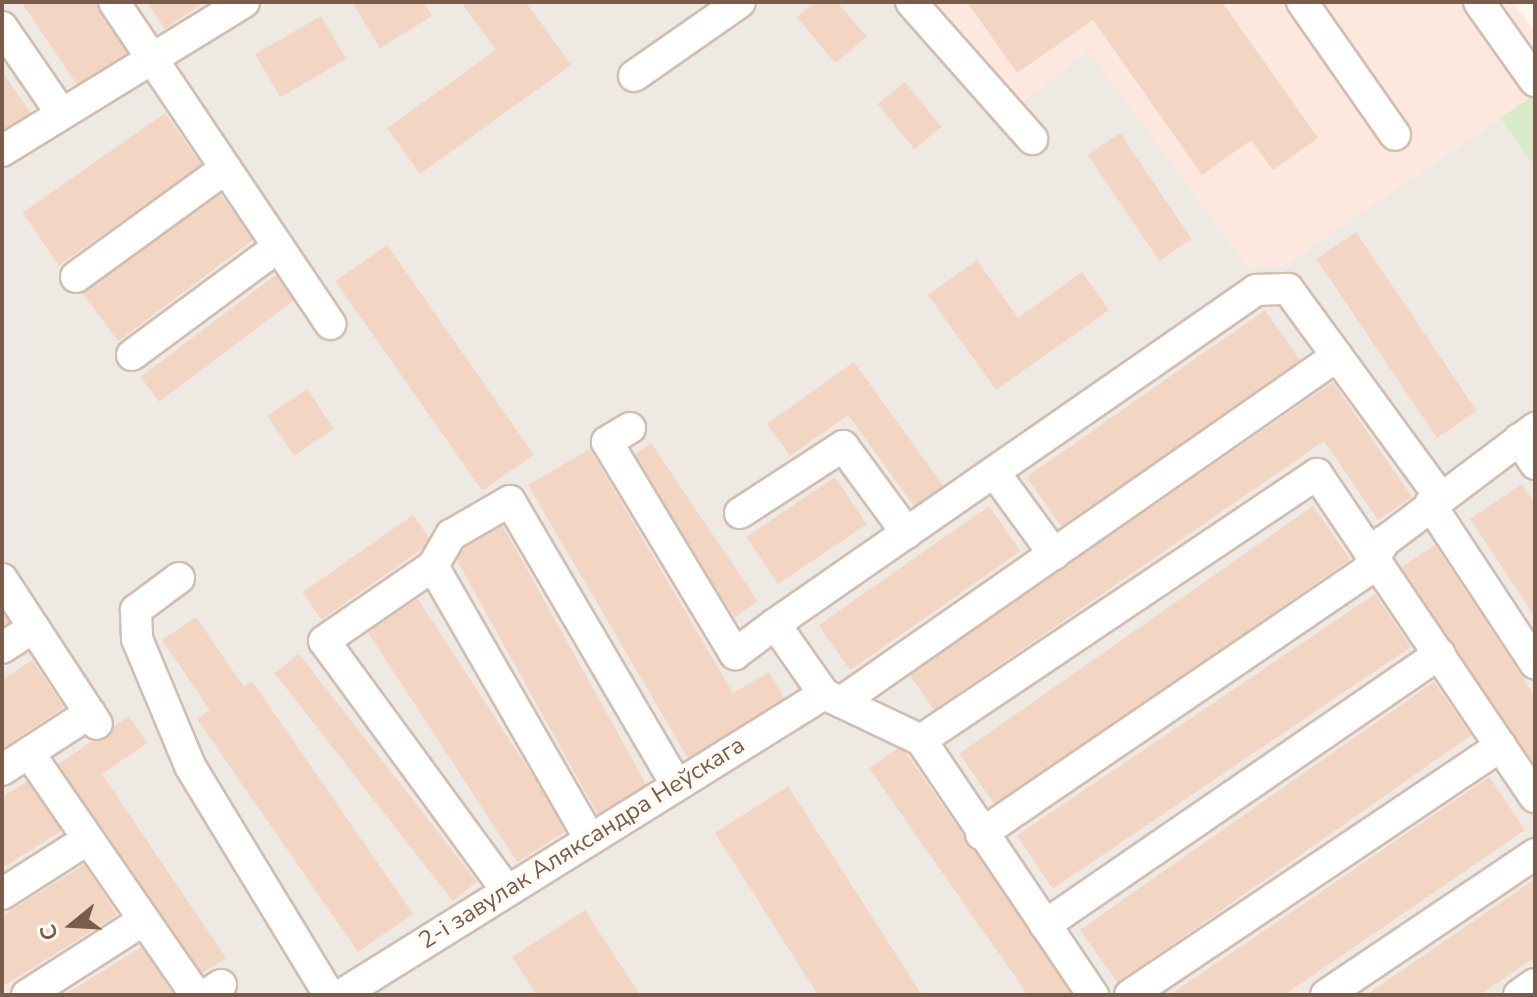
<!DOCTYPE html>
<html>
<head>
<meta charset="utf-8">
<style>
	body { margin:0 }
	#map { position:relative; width:1537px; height:997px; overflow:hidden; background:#fdf6ec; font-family:"Nunito Sans",sans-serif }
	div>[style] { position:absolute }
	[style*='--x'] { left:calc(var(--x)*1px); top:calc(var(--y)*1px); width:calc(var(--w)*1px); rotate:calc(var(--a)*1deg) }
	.commercial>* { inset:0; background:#fde8e0 }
	.industrial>* { inset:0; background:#efe9e4 }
	.green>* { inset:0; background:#d8ecc9 }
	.building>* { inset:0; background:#f3d5c3; transform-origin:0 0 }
	.roads { filter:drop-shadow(2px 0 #d1beb0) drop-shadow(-2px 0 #d1beb0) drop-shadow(0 2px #d1beb0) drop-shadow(0 -2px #d1beb0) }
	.minor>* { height:30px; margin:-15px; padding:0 15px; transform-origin:15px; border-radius:15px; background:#fff }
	span { translate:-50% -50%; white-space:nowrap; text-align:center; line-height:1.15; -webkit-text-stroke:7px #fffaf3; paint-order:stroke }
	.street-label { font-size:24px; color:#7a5c4d }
	.frame { position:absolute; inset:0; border:4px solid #7a5c4d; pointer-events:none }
	.north { position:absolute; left:32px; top:885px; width:80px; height:80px; -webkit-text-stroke:6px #fffaf3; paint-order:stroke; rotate:252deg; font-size:22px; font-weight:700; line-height:32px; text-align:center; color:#7a5c4d }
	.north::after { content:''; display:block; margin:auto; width:28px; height:36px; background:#7a5c4d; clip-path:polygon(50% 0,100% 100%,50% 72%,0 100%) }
</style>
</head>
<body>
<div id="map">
	<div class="commercial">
		<div style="clip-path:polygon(923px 2px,1513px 2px,1535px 33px,1535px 94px,1285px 265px,1250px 269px,1087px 52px,1011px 112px)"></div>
	</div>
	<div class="industrial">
		<div style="clip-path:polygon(2px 2px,923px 2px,1011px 112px,1087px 51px,1250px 269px,1285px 265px,1500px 118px,1535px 167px,1535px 995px,2px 995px)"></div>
	</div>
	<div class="green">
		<div style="clip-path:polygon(1535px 94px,1535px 167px,1500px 118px)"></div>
	</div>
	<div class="building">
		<div style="clip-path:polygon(21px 2px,94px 2px,129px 53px,79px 87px)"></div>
		<div style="clip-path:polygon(147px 2px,204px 2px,165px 29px)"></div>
		<div style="clip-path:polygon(352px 2px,424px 2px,432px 16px,380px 48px)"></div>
		<div style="clip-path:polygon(461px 2px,526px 2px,571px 65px,420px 174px,387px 128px,496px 50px)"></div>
		<div style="clip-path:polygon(816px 2px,837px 2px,867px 37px,835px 63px,797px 17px)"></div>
		<div style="clip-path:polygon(967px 2px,1222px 2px,1318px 138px,1273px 170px,1251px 140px,1202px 175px,1093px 20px,1017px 73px)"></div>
		<div style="left:321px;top:16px;width:50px;height:76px;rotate:60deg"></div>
		<div style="clip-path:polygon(2px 71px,34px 118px,2px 140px)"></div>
		<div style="left:905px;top:82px;width:58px;height:35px;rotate:51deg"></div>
		<div style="left:165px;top:113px;width:64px;height:174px;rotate:55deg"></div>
		<div style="left:1120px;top:133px;width:128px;height:39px;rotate:56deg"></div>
		<div style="left:218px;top:191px;width:60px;height:170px;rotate:53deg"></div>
		<div style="left:1356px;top:232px;width:216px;height:48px;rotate:56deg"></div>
		<div style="left:387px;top:245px;width:256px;height:63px;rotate:55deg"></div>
		<div style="clip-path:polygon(977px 260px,1018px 318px,1082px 272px,1109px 310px,996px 390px,928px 295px)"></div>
		<div style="left:277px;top:274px;width:31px;height:171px;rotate:53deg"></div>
		<div style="left:1265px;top:310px;width:65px;height:291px;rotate:55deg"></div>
		<div style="clip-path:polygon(854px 362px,944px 487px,915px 507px,848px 415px,790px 456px,767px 424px)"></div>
		<div style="clip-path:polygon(1333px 382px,1412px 497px,1378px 520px,1324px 441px,934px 710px,909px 674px)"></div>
		<div style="left:307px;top:389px;width:48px;height:48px;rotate:56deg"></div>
		<div style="left:651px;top:443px;width:191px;height:28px;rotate:56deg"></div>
		<div style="clip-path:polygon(590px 449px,733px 693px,769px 672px,787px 703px,689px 760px,528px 485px)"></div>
		<div style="left:835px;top:477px;width:57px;height:107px;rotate:56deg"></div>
		<div style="clip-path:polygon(1522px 484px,1535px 504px,1535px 617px,1470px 519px)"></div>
		<div style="left:989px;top:506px;width:55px;height:208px;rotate:55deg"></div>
		<div style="left:1313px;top:506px;width:65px;height:432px;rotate:55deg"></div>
		<div style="left:413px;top:515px;width:33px;height:135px;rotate:55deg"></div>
		<div style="left:503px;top:526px;width:299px;height:57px;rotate:61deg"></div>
		<div style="clip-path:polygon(1435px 545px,1535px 696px,1535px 772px,1400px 568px)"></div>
		<div style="left:1375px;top:594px;width:64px;height:432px;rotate:56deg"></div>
		<div style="left:418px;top:599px;width:275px;height:60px;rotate:57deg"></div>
		<div style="clip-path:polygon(2px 605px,16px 626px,2px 635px)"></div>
		<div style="clip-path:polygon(196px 617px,244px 687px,252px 681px,413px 914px,358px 952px,197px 719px,210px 710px,162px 640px)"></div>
		<div style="left:299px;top:654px;width:289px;height:31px;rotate:52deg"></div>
		<div style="clip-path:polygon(32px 660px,64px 707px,2px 749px,2px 680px)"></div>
		<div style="left:1434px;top:682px;width:65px;height:432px;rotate:55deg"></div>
		<div style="clip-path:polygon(129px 716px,147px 743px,102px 774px,226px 958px,198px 976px,57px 765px)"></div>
		<div style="left:901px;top:746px;width:304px;height:39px;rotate:55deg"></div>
		<div style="clip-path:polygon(1489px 777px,1525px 830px,1284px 995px,1170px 995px)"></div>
		<div style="clip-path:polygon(31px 779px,63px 830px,2px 868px,2px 797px)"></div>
		<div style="clip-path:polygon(788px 786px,922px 995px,818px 995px,715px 833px)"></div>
		<div style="clip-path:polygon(85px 864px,117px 915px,2px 987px,2px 916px)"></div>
		<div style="clip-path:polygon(1535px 879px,1535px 957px,1480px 995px,1366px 995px)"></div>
		<div style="clip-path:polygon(585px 910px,640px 995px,537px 995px,512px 957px)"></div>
		<div style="clip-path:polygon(143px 946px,173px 995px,64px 995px)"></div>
	</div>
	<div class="roads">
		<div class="minor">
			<div style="--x:114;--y:2;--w:388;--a:56.1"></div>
			<div style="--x:911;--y:2;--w:183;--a:48.5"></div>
			<div style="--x:1302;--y:2;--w:162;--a:55"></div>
			<div style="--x:1479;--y:2;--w:97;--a:54.7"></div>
			<div style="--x:2;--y:27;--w:104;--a:55.5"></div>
			<div style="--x:634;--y:76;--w:129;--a:-34.9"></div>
			<div style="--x:2;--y:151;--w:284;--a:-31.6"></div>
			<div style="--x:76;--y:277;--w:185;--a:-36"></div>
			<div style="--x:132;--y:355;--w:182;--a:-36.5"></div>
			<div style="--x:630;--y:428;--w:27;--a:149"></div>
			<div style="--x:607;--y:442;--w:248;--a:58.9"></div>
			<div style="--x:735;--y:654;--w:50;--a:-36.9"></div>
			<div style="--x:775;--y:624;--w:85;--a:55"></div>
			<div style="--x:824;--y:694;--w:107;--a:25.4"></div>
			<div style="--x:921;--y:740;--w:308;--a:56"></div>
			<div style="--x:1519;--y:439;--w:30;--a:57"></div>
			<div style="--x:994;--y:472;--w:102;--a:53.8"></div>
			<div style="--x:1430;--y:504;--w:191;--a:56.6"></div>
			<div style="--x:740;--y:513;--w:123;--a:-33"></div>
			<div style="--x:843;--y:446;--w:108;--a:53.7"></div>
			<div style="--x:433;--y:566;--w:313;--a:60.1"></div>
			<div style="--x:179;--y:578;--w:54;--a:143.3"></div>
			<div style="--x:136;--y:610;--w:29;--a:88"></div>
			<div style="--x:137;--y:639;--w:138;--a:67.3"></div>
			<div style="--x:190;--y:766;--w:268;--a:58.7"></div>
			<div style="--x:2;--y:579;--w:173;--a:56.8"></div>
			<div style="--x:775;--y:624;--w:586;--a:-34.78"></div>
			<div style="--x:1256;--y:290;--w:32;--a:-2"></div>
			<div style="--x:1288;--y:289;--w:258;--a:53.8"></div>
			<div style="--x:2;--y:648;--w:38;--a:-33"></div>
			<div style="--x:841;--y:702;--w:605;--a:-34.9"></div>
			<div style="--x:921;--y:740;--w:477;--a:-33.9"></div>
			<div style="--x:1317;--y:474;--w:390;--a:56"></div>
			<div style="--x:29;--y:753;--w:294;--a:55.4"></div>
			<div style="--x:2;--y:770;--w:105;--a:-32.9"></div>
			<div style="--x:981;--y:834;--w:466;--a:-34.3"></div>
			<div style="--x:1366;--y:571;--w:36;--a:-58"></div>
			<div style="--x:1385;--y:541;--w:188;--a:-37"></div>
			<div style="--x:505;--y:888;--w:306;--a:-126.2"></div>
			<div style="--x:324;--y:641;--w:132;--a:-34.5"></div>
			<div style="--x:433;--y:566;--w:36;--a:-60"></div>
			<div style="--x:451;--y:535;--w:68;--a:-30"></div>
			<div style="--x:510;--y:501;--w:328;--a:59.6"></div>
			<div style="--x:2;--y:894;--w:102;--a:-32.6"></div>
			<div style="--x:1045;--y:925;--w:479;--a:-34.5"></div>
			<div style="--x:27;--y:995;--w:139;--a:-32.7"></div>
			<div style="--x:206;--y:995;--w:18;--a:-34"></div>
			<div style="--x:341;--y:995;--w:569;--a:-31.93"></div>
			<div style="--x:1130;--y:995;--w:447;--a:-33.9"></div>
			<div style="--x:1326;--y:995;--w:252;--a:-34"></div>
			<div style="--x:1519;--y:995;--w:19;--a:-35"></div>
		</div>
	</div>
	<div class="street-label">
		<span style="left:582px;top:843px;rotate:-32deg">2-і завулак Аляксандра Неўскага</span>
	</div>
	<div class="frame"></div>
	<div class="north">С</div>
</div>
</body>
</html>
